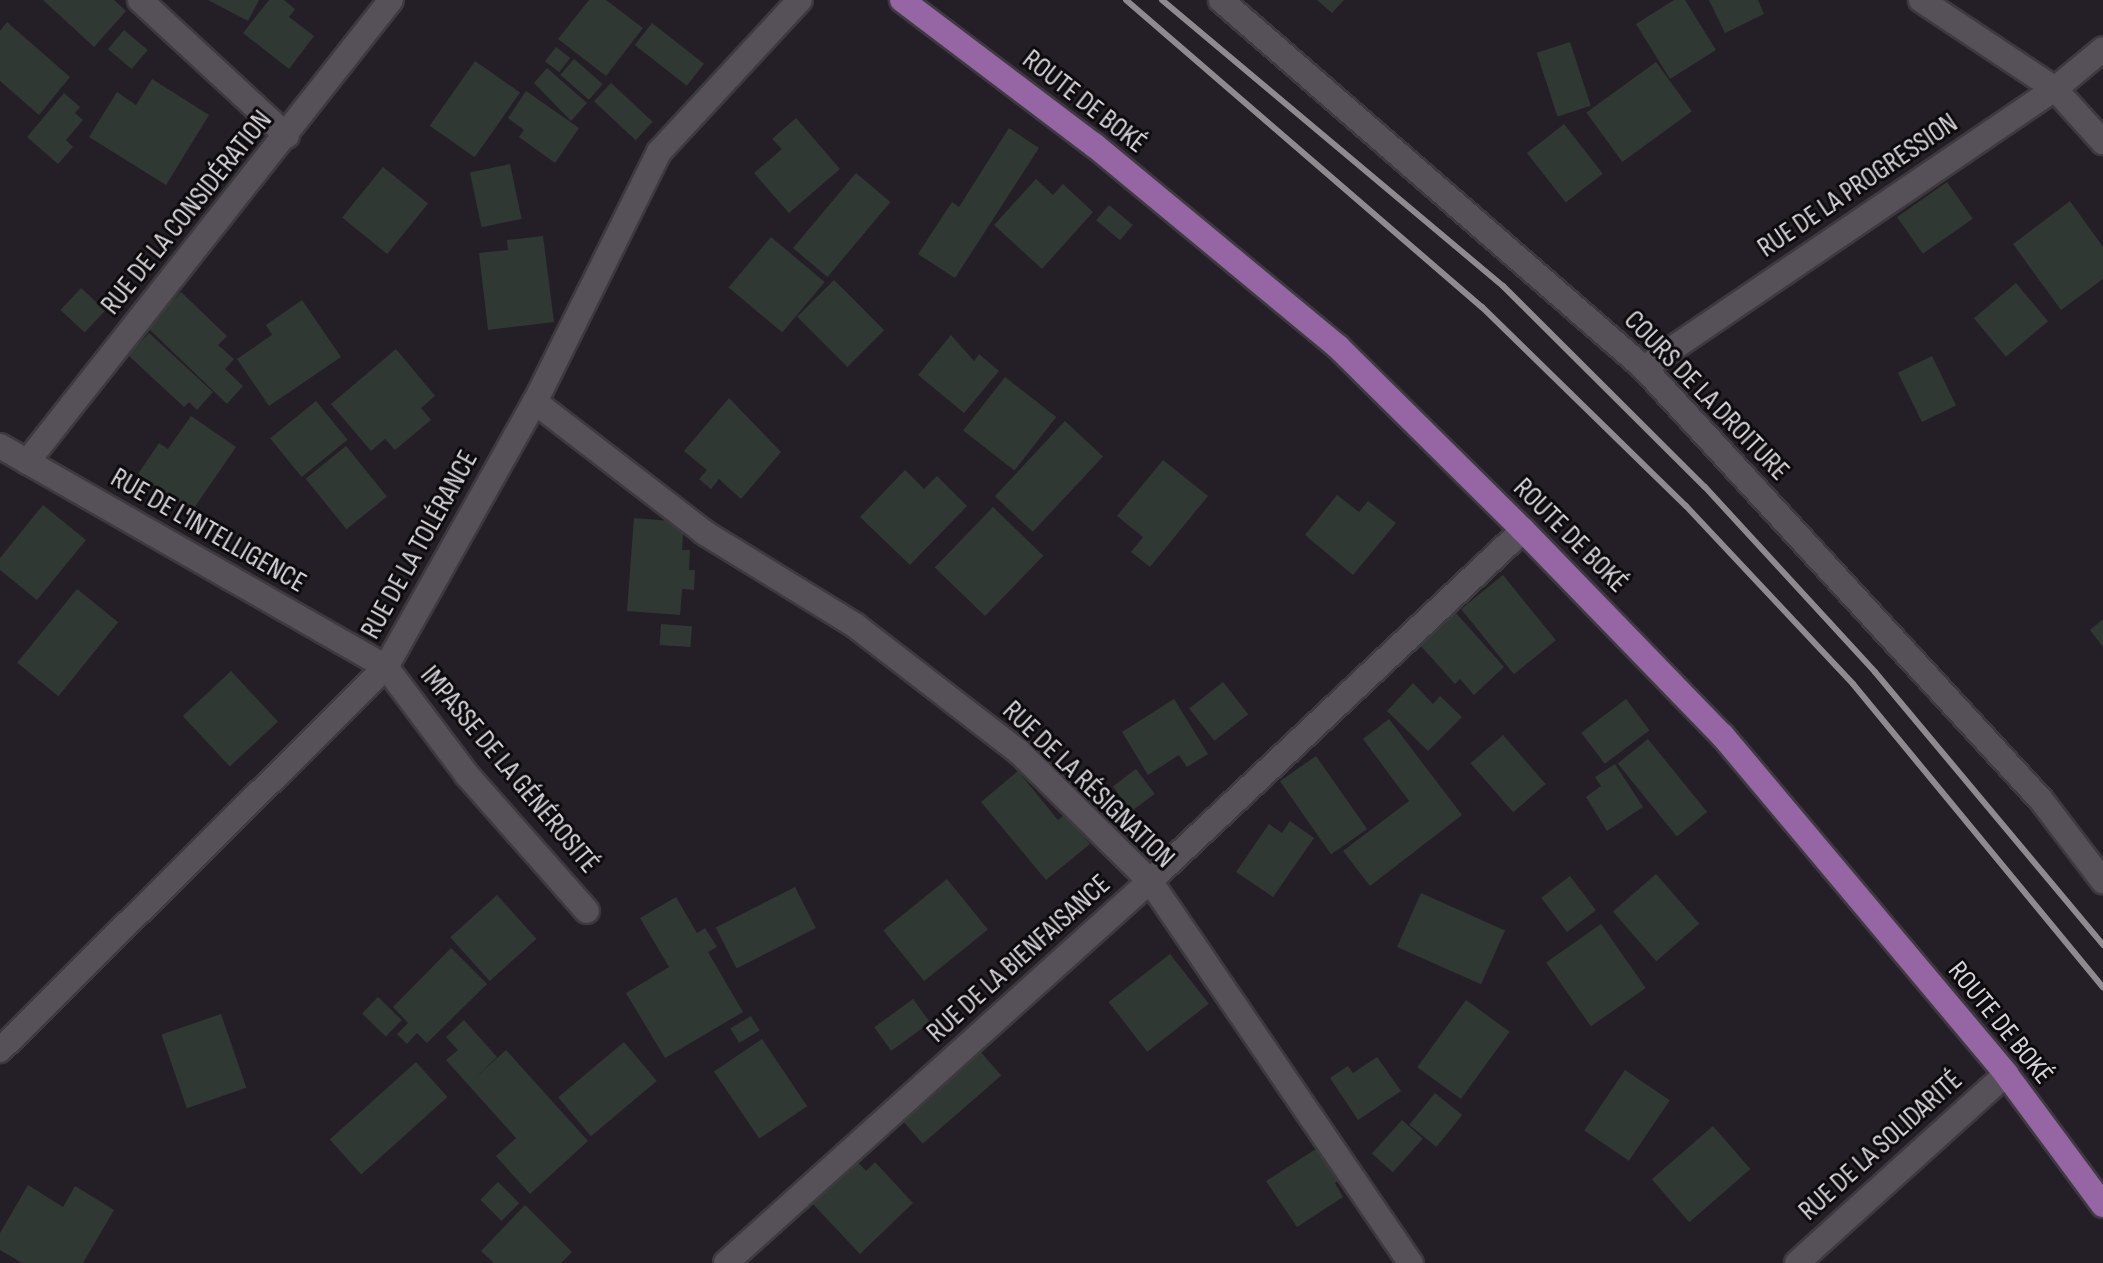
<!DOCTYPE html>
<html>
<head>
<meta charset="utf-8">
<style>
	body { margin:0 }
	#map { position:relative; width:2103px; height:1263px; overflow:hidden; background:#241f26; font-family:"Sofia Sans Condensed",sans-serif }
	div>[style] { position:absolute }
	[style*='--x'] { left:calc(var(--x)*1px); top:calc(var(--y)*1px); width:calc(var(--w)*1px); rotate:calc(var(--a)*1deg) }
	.building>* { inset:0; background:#2f3833; transform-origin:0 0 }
	.roads { filter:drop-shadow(2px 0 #3d3a3f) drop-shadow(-2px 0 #3d3a3f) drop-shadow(0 2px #3d3a3f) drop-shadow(0 -2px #3d3a3f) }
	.minor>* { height:24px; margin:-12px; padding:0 12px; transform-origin:12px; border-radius:12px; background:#565158 }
	.major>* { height:24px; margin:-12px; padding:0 12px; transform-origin:12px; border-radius:12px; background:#9565a4 }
	.rail>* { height:6px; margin:-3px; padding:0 3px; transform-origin:3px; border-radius:3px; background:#8e8a90 }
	span { translate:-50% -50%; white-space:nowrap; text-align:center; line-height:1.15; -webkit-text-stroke:6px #0c0a0d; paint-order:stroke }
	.street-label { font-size:28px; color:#d7d4d9 }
</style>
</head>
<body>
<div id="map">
	<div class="building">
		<div style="clip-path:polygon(43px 0,114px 0,126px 11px,94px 47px)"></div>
		<div style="clip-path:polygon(208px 0,259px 0,248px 21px)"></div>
		<div style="clip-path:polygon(269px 0,284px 0,295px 9px,289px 17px,314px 36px,289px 69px,243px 33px)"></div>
		<div style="clip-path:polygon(589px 0,606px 0,643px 28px,606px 76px,558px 39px)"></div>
		<div style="clip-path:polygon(1317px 0,1344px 0,1332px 13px)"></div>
		<div style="clip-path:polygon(1674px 0,1685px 0,1716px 50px,1670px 79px,1636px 24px)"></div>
		<div style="clip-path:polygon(1709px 0,1758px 0,1764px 14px,1725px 33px)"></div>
		<div style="clip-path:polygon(7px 22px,70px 77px,39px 115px,0 81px,0 31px)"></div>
		<div style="left:652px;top:23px;width:66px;height:28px;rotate:38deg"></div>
		<div style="left:124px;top:30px;width:31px;height:25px;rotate:40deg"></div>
		<div style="left:1570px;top:42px;width:67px;height:35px;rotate:72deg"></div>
		<div style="left:556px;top:47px;width:18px;height:18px;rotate:38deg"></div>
		<div style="left:574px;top:59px;width:38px;height:21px;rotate:41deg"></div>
		<div style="left:475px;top:61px;width:55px;height:79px;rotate:35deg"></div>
		<div style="left:1656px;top:62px;width:61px;height:86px;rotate:54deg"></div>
		<div style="clip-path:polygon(547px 68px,587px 103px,571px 121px,534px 83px)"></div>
		<div style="clip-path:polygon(152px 79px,209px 115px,166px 185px,89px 137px,117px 92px,136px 105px)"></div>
		<div style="left:611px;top:83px;width:57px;height:25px;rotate:43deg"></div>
		<div style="clip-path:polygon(526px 91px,579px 128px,555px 163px,519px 137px,524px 130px,508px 118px)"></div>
		<div style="clip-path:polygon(64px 93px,80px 107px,75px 113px,83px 120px,66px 140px,73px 147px,58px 164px,27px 137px)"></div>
		<div style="clip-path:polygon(796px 118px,840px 169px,789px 213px,754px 173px,782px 149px,772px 139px)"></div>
		<div style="left:1564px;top:124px;width:63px;height:47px;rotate:52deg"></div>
		<div style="clip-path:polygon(1009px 128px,1039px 148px,955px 278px,918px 254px,952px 202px,959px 207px)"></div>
		<div style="left:510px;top:164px;width:56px;height:41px;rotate:78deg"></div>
		<div style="left:383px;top:167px;width:58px;height:65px;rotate:39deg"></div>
		<div style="left:856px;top:173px;width:45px;height:98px;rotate:40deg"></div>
		<div style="clip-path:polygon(1036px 179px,1053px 195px,1063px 184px,1093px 212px,1042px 269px,994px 225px)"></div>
		<div style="left:1947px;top:182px;width:45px;height:61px;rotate:55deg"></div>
		<div style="clip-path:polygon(2070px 201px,2103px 247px,2103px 279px,2061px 310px,2013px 244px)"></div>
		<div style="left:1109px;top:205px;width:31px;height:20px;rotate:40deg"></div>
		<div style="clip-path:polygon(543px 236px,554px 322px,488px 330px,479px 253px,508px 250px,507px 240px)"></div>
		<div style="left:771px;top:237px;width:70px;height:66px;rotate:40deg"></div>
		<div style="left:834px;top:280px;width:71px;height:52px;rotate:45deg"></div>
		<div style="left:2016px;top:283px;width:50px;height:55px;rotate:50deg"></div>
		<div style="left:81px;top:288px;width:33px;height:30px;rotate:43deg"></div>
		<div style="clip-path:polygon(181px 292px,227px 336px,218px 345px,234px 359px,225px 369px,243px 386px,227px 404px,147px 327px)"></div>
		<div style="clip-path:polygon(302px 300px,341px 357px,269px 406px,237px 359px,272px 335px,266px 325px)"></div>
		<div style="clip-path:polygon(149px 333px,213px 392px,197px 410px,189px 402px,184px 407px,128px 355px)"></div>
		<div style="clip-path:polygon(951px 335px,974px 361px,979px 354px,999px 371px,964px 413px,918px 375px)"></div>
		<div style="clip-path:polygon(396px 349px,435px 396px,421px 408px,431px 420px,395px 450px,385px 439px,371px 451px,331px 404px)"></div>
		<div style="left:1932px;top:356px;width:55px;height:38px;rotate:64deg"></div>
		<div style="left:1005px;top:377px;width:65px;height:68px;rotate:38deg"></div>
		<div style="clip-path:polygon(729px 398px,781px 452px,741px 499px,719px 479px,711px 489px,699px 479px,707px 470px,684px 451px)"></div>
		<div style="left:316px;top:401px;width:50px;height:59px;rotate:51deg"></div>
		<div style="clip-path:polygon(191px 416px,236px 447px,192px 511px,138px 474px,159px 443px,168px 449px)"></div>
		<div style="left:1065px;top:421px;width:52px;height:103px;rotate:43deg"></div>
		<div style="left:346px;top:446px;width:65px;height:52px;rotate:51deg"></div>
		<div style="clip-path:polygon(1163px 460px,1208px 496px,1150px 567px,1131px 552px,1143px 537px,1117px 516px)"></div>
		<div style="clip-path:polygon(905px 470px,924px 489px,937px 476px,967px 506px,910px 565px,860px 517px)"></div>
		<div style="clip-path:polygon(1337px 495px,1359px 512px,1368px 501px,1396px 523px,1353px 575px,1305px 535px)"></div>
		<div style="clip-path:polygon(43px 505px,86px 540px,37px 600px,0 570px,0 558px)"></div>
		<div style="left:993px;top:507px;width:70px;height:84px;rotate:44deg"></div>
		<div style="clip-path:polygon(634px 518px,684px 522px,682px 550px,690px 550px,689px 570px,695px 570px,694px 590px,682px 589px,680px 615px,627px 611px)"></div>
		<div style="left:1503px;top:575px;width:84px;height:54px;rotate:51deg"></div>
		<div style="left:77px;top:589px;width:53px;height:95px;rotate:39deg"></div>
		<div style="clip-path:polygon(1456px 613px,1504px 667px,1474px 695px,1460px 679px,1455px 684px,1420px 645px)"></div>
		<div style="clip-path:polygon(2103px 619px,2103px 647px,2090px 630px)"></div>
		<div style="left:661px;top:624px;width:31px;height:21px;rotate:4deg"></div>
		<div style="left:231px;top:671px;width:69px;height:66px;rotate:47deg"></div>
		<div style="left:1223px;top:682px;width:41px;height:43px;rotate:52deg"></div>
		<div style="clip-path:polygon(1413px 683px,1433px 704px,1440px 696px,1462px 717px,1428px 751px,1387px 711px)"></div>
		<div style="clip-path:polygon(1174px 699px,1208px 754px,1187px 767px,1179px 755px,1148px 775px,1122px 732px)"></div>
		<div style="left:1626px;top:699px;width:39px;height:56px;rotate:53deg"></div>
		<div style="clip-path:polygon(1389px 719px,1462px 815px,1370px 886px,1343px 851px,1409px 801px,1363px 739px)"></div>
		<div style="left:1503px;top:735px;width:65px;height:43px;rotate:49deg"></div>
		<div style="left:1648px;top:739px;width:94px;height:39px;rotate:51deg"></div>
		<div style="left:1316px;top:756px;width:89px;height:44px;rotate:55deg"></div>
		<div style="clip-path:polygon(1615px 764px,1643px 807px,1607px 831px,1586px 797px,1601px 786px,1595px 777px)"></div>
		<div style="left:1136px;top:769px;width:31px;height:29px;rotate:53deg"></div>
		<div style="clip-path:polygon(1018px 771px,1058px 820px,1065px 814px,1090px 844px,1046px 880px,981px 802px)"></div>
		<div style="clip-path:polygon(1290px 821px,1314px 838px,1273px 897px,1236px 872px,1269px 824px,1282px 833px)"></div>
		<div style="left:1656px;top:874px;width:66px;height:57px;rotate:49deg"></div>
		<div style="left:1570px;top:876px;width:43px;height:36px;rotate:53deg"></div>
		<div style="left:947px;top:879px;width:65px;height:82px;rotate:51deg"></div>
		<div style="left:795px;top:887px;width:46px;height:89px;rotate:63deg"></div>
		<div style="left:1421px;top:893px;width:92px;height:59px;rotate:24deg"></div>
		<div style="left:497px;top:895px;width:59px;height:63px;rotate:48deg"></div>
		<div style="clip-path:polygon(676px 897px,697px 933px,705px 928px,717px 947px,708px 952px,743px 1012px,665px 1058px,626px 993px,669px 967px,640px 918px)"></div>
		<div style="left:1601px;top:924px;width:78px;height:67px;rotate:55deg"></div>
		<div style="clip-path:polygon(451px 948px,487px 984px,427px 1043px,417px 1033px,407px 1044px,397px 1034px,408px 1023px,393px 1007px)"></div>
		<div style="left:1170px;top:954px;width:63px;height:78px;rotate:52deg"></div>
		<div style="left:378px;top:997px;width:33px;height:23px;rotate:44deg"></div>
		<div style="left:913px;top:999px;width:29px;height:48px;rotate:54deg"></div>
		<div style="left:1466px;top:1000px;width:54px;height:83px;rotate:36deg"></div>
		<div style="left:221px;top:1014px;width:78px;height:63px;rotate:71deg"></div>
		<div style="left:751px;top:1016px;width:17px;height:24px;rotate:59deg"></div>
		<div style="clip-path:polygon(464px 1020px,497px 1057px,475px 1078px,506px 1050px,588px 1141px,530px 1194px,496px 1156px,516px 1138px,446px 1060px,458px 1050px,446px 1037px)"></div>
		<div style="left:762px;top:1039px;width:81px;height:58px;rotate:56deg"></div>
		<div style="left:624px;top:1042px;width:51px;height:86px;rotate:50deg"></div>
		<div style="left:973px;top:1043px;width:43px;height:104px;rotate:49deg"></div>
		<div style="clip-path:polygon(1377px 1057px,1401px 1091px,1358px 1120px,1330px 1078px,1348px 1066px,1353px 1073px)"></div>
		<div style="left:416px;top:1062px;width:47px;height:116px;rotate:48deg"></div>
		<div style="left:1625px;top:1070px;width:54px;height:73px;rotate:34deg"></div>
		<div style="left:1435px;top:1093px;width:35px;height:41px;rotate:39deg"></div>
		<div style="left:1402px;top:1120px;width:28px;height:45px;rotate:42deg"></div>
		<div style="left:1713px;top:1126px;width:57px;height:81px;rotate:49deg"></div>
		<div style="clip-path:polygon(1325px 1143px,1346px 1176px,1335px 1183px,1343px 1197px,1297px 1227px,1266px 1181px)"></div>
		<div style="clip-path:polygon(855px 1159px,866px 1171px,875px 1162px,913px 1203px,860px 1254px,810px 1201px)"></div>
		<div style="left:498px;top:1182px;width:30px;height:25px;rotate:45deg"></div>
		<div style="clip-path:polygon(28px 1185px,63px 1207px,75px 1186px,114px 1210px,83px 1263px,22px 1263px,0 1250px,0 1233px)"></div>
		<div style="clip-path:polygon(525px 1205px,572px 1252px,561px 1263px,494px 1263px,481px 1251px)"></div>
	</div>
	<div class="roads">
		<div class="minor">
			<div style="--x:140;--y:0;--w:200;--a:42.8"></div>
			<div style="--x:1221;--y:0;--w:561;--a:41.02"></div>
			<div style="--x:1644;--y:368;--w:588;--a:47.41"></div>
			<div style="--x:2042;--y:801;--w:101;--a:52.7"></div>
			<div style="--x:1921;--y:0;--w:161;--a:33.6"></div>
			<div style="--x:2055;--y:89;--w:72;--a:47.8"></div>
			<div style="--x:1644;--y:368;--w:497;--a:-34.2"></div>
			<div style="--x:2055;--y:89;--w:62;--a:-39.8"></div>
			<div style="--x:535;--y:402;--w:215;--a:37.6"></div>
			<div style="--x:705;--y:533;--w:177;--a:31.6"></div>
			<div style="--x:856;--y:626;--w:205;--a:37.7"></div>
			<div style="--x:1018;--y:751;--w:185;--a:44.6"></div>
			<div style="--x:1150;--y:881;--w:463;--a:55.7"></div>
			<div style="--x:0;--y:446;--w:445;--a:29.8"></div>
			<div style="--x:386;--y:667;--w:135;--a:53.1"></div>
			<div style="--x:467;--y:775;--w:181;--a:48.6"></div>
			<div style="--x:27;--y:462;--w:588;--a:-51.77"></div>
			<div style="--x:0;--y:1050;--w:544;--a:-44.78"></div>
			<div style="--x:386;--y:667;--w:304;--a:-60.7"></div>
			<div style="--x:535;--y:402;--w:279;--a:-63.6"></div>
			<div style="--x:659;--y:152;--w:207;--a:-47.2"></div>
			<div style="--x:726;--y:1263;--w:571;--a:-42.02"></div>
			<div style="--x:1150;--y:881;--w:512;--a:-43.26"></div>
			<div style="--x:1797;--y:1263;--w:282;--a:-42.1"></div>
		</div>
		<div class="major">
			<div style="--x:902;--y:0;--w:241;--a:37.1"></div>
			<div style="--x:1094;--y:145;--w:317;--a:39.6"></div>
			<div style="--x:1338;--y:347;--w:260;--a:44.7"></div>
			<div style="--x:1523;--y:530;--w:286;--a:45.9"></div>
			<div style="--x:1722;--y:735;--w:442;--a:50"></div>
			<div style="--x:2006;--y:1074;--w:163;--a:53.5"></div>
		</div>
	</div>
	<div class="rail">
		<div style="--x:1126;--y:0;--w:470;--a:40.8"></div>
		<div style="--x:1482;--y:307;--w:285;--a:44.3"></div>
		<div style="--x:1686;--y:506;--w:244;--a:46.8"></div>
		<div style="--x:1853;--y:684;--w:393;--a:50.5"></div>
		<div style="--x:1162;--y:0;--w:445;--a:40"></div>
		<div style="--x:1503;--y:286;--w:285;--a:44.9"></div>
		<div style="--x:1705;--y:487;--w:251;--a:47.4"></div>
		<div style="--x:1875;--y:672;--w:356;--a:50.1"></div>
	</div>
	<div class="street-label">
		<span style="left:1084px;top:102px;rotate:38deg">ROUTE DE BOKÉ</span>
		<span style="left:1858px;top:186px;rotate:-34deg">RUE DE LA PROGRESSION</span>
		<span style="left:187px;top:213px;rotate:-51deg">RUE DE LA CONSIDÉRATION</span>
		<span style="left:1706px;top:396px;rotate:46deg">COURS DE LA DROITURE</span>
		<span style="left:208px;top:531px;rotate:30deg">RUE DE L'INTELLIGENCE</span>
		<span style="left:1570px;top:536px;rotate:45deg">ROUTE DE BOKÉ</span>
		<span style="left:420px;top:545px;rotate:-61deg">RUE DE LA TOLÉRANCE</span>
		<span style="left:509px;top:770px;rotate:50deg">IMPASSE DE LA GÉNÉROSITÉ</span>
		<span style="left:1088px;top:785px;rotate:44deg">RUE DE LA RÉSIGNATION</span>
		<span style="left:1019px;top:959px;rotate:-42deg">RUE DE LA BIENFAISANCE</span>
		<span style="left:2000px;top:1023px;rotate:51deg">ROUTE DE BOKÉ</span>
		<span style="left:1881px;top:1146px;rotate:-42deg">RUE DE LA SOLIDARITÉ</span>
	</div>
</div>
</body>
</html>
